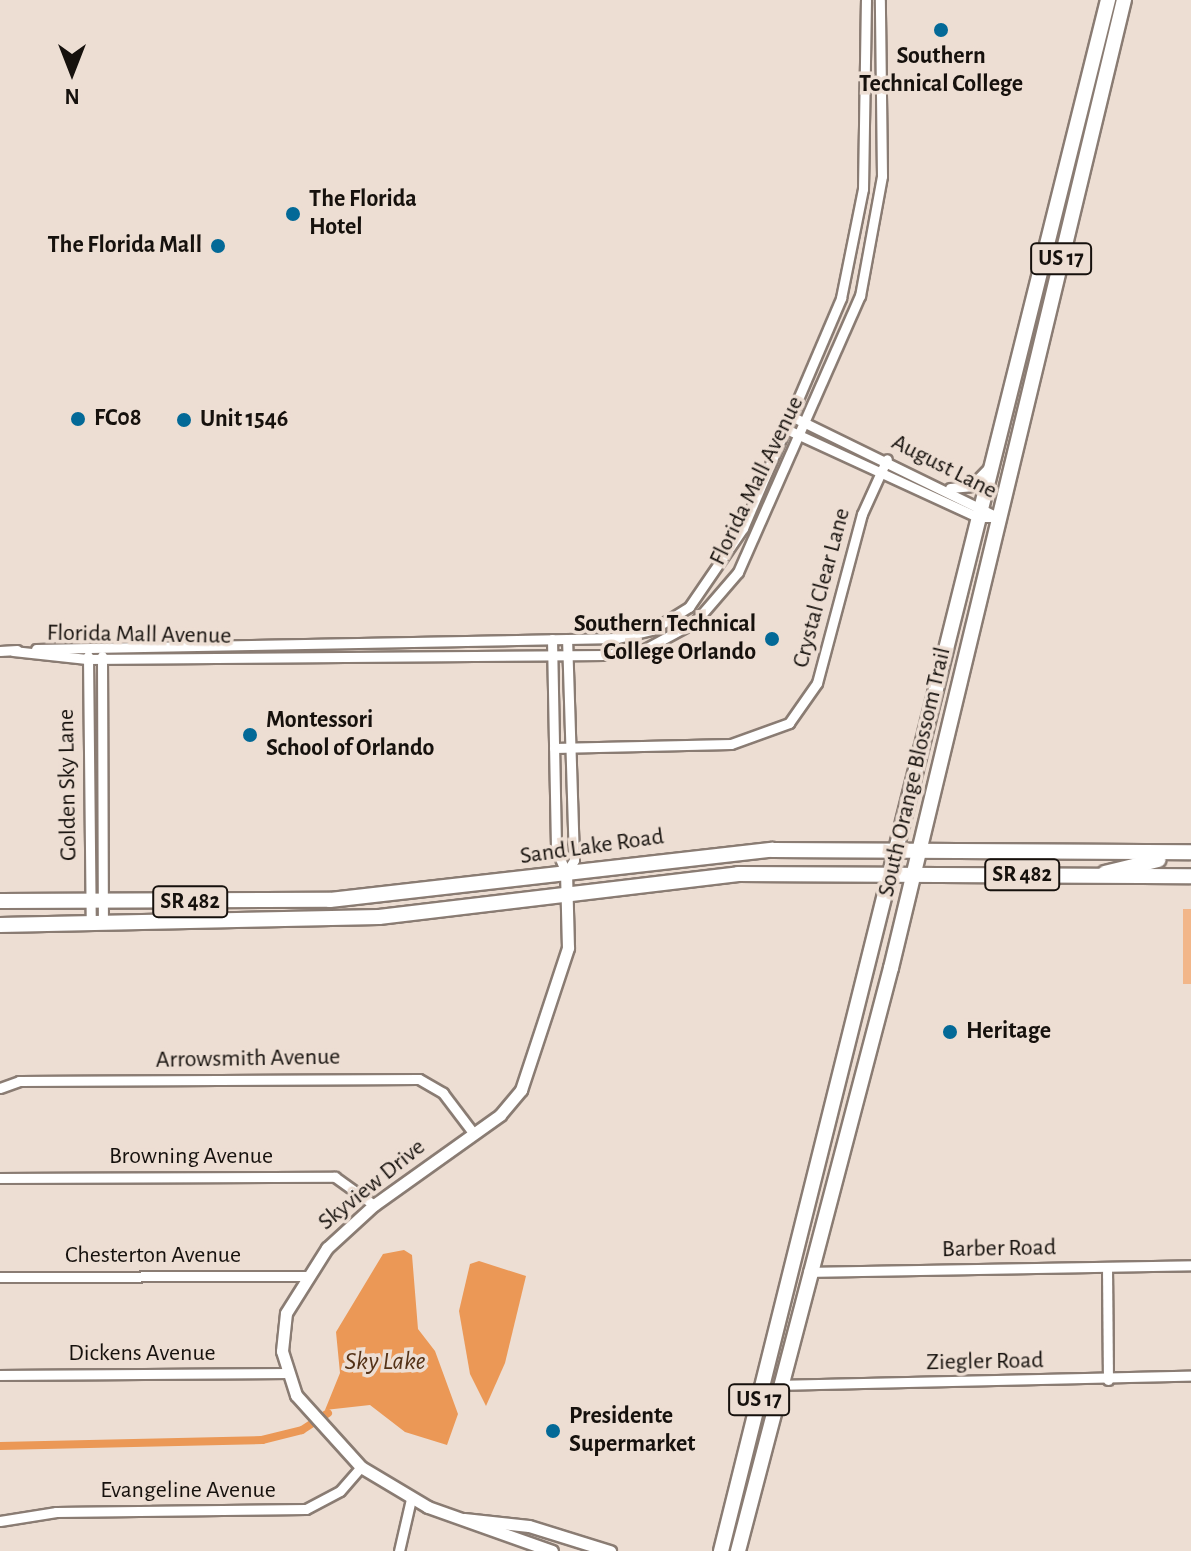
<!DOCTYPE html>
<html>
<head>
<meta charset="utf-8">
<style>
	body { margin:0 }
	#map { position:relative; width:1191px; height:1551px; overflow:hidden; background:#edded3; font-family:"Alegreya Sans",sans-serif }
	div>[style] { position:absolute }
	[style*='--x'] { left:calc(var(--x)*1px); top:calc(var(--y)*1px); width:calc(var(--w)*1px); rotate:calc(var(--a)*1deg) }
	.green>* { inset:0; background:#f2b689; transform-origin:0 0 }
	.water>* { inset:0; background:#eb9856 }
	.canal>* { height:8px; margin:-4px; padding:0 4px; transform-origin:4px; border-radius:4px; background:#eb9856 }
	.roads { filter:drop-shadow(2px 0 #8a7c73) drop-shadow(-2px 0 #8a7c73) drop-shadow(0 2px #8a7c73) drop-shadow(0 -2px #8a7c73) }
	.minor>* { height:9px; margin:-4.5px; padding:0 4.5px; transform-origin:4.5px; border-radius:4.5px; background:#fff }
	.tertiary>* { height:11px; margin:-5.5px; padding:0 5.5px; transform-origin:5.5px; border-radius:5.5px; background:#fff }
	.primary>* { height:14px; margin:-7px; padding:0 7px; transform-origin:7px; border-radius:7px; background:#fff }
	.dots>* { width:22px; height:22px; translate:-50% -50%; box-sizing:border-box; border:4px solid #edded3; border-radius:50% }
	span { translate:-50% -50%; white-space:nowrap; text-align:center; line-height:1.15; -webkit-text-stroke:7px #edded3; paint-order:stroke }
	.shield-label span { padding:2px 6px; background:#edded3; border:2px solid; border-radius:6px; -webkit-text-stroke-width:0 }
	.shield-label { font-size:22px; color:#16110d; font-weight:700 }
	.poi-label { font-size:24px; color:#16110d; font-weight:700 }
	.left { translate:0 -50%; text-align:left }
	.right { translate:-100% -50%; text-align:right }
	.street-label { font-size:24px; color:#16110d }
	.water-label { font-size:26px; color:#533116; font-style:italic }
	.north { position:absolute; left:32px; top:32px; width:80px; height:80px; -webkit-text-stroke:6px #edded3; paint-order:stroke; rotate:180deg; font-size:22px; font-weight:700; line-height:32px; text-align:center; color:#16110d }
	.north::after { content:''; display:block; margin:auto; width:28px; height:36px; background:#16110d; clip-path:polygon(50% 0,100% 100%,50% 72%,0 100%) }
</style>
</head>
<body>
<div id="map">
	<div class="green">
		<div style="left:1183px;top:909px;width:8px;height:75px"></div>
	</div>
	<div class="water">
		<div style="clip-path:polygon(404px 1250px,412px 1255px,418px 1329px,435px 1351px,458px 1414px,447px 1445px,405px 1432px,370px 1405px,325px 1410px,340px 1373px,336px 1332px,383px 1254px)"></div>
		<div style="clip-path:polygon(479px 1261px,526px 1276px,505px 1363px,486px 1406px,470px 1374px,459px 1311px,470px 1264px)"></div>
	</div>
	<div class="canal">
		<div style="--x:0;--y:1446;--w:262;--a:-1.3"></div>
		<div style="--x:262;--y:1440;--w:41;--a:-14"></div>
		<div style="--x:302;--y:1430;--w:31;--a:-33"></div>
	</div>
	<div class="roads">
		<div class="minor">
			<div style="--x:793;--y:417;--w:227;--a:26.1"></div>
			<div style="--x:786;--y:429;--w:210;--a:24.7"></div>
			<div style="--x:977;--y:517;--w:20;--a:0"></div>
			<div style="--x:950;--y:488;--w:21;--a:-5"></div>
			<div style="--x:971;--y:486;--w:28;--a:-46"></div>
			<div style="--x:552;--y:639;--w:210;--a:88.9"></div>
			<div style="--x:556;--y:849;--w:26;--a:67"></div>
			<div style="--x:566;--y:873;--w:15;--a:-58"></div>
			<div style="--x:574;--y:860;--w:221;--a:-91.8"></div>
			<div style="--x:36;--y:649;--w:581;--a:-1.08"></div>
			<div style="--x:617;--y:638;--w:36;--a:-13"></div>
			<div style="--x:652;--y:630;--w:44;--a:-31.9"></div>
			<div style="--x:689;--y:607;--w:96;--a:-55.6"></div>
			<div style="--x:743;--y:528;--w:250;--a:-66.9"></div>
			<div style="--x:841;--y:298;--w:111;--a:-78.6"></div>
			<div style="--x:863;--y:189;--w:189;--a:-89.1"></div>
			<div style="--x:0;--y:651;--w:17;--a:-3"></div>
			<div style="--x:13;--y:651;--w:74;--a:6.2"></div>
			<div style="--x:87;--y:659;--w:518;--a:-0.44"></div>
			<div style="--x:605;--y:655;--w:40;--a:-8.5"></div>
			<div style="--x:645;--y:649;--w:57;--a:-28.4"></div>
			<div style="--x:695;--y:622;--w:66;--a:-49.3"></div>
			<div style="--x:738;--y:572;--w:302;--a:-66.2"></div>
			<div style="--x:860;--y:296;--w:122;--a:-79.6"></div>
			<div style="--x:882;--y:176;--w:176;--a:-90.7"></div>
			<div style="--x:88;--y:656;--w:268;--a:89.4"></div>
			<div style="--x:102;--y:656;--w:268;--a:89.8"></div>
			<div style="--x:554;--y:748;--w:177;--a:-1.3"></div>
			<div style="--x:731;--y:744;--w:62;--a:-19.9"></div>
			<div style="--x:789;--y:723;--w:49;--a:-55"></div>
			<div style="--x:817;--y:683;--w:175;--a:-75.1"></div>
			<div style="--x:862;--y:514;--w:60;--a:-65.6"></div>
			<div style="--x:0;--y:1088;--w:20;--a:-20"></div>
			<div style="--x:19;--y:1081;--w:400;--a:-0.3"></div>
			<div style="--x:419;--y:1079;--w:28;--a:30"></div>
			<div style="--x:443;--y:1093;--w:51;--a:52.9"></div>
			<div style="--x:0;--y:1178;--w:335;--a:-0.2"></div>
			<div style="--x:335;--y:1177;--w:48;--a:35.7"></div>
			<div style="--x:1107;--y:1267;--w:113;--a:89.5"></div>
			<div style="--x:808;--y:1272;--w:383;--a:-1"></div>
			<div style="--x:0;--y:1277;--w:306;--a:-0.2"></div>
			<div style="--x:0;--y:1375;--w:285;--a:-0.4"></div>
			<div style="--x:779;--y:1385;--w:412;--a:-1.3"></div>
			<div style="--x:0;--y:1521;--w:57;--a:-9.1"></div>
			<div style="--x:56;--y:1512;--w:250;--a:-0.7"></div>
			<div style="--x:306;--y:1509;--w:38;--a:-28"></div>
			<div style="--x:340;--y:1491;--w:32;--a:-49"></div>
			<div style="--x:399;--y:1551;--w:53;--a:-77"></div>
		</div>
		<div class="tertiary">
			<div style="--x:464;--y:1519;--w:65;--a:6.1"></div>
			<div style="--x:529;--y:1526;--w:85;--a:17.2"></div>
			<div style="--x:552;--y:1551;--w:132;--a:-160.5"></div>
			<div style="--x:428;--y:1507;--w:78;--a:-149.2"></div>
			<div style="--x:361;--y:1467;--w:97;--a:-132.1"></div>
			<div style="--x:296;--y:1395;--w:46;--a:-107.7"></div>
			<div style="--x:282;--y:1351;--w:38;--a:-84"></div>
			<div style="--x:286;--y:1313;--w:77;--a:-57.8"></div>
			<div style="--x:327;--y:1248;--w:64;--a:-42.5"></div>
			<div style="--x:374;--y:1205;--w:155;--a:-35.5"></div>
			<div style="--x:500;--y:1115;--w:33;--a:-50"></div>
			<div style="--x:521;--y:1090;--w:150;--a:-71.7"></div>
			<div style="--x:568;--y:948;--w:75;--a:-91.5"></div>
		</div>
		<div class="primary">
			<div style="--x:1105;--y:873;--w:55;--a:-13.8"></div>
			<div style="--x:0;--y:901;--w:330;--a:-0.2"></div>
			<div style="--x:330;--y:900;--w:445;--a:-6.5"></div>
			<div style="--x:772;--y:850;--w:419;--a:0.3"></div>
			<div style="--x:0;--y:925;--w:379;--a:-1.2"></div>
			<div style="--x:379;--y:917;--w:362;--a:-6.8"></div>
			<div style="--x:738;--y:874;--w:453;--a:0.3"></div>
			<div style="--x:721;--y:1551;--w:1599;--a:-75.99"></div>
			<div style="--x:738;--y:1551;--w:603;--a:-75.3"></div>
			<div style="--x:891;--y:968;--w:996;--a:-76.47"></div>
		</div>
	</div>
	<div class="dots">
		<div style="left:941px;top:30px;background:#036997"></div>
		<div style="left:293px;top:214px;background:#036997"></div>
		<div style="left:218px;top:246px;background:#036997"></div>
		<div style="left:78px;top:419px;background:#036997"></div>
		<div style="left:184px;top:420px;background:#036997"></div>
		<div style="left:772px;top:639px;background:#036997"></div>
		<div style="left:250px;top:735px;background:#036997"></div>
		<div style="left:950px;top:1032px;background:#036997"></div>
		<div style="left:553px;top:1431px;background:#036997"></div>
	</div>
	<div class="shield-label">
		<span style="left:1061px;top:259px">US 17</span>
		<span style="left:1022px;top:875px">SR 482</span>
		<span style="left:190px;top:902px">SR 482</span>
		<span style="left:759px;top:1400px">US 17</span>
	</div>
	<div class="poi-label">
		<span style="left:941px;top:71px">Southern<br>Technical College</span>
		<span class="left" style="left:309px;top:214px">The Florida<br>Hotel</span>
		<span class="right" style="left:202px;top:246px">The Florida Mall</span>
		<span class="left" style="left:94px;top:419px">FC08</span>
		<span class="left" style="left:200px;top:420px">Unit 1546</span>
		<span class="right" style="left:756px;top:639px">Southern Technical<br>College Orlando</span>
		<span class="left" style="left:266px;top:735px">Montessori<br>School of Orlando</span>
		<span class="left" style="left:966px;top:1032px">Heritage</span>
		<span class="left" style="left:569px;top:1431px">Presidente<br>Supermarket</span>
	</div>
	<div class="street-label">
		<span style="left:944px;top:467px;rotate:27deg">August Lane</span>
		<span style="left:757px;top:481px;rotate:-64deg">Florida Mall Avenue</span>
		<span style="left:822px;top:588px;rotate:-75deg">Crystal Clear Lane</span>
		<span style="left:139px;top:635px;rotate:1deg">Florida Mall Avenue</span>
		<span style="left:915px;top:772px;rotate:-77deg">South Orange Blossom Trail</span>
		<span style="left:68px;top:785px;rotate:-91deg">Golden Sky Lane</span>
		<span style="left:592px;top:847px;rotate:-8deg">Sand Lake Road</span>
		<span style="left:248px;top:1059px;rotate:-1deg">Arrowsmith Avenue</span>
		<span style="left:191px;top:1157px">Browning Avenue</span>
		<span style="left:372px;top:1185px;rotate:-39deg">Skyview Drive</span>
		<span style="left:999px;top:1249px;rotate:-1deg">Barber Road</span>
		<span style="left:153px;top:1256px">Chesterton Avenue</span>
		<span style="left:142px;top:1354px">Dickens Avenue</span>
		<span style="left:985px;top:1362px;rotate:-1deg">Ziegler Road</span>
		<span style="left:188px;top:1491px">Evangeline Avenue</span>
	</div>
	<div class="water-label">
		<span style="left:385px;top:1362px">Sky Lake</span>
	</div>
	<div class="north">N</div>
</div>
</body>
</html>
